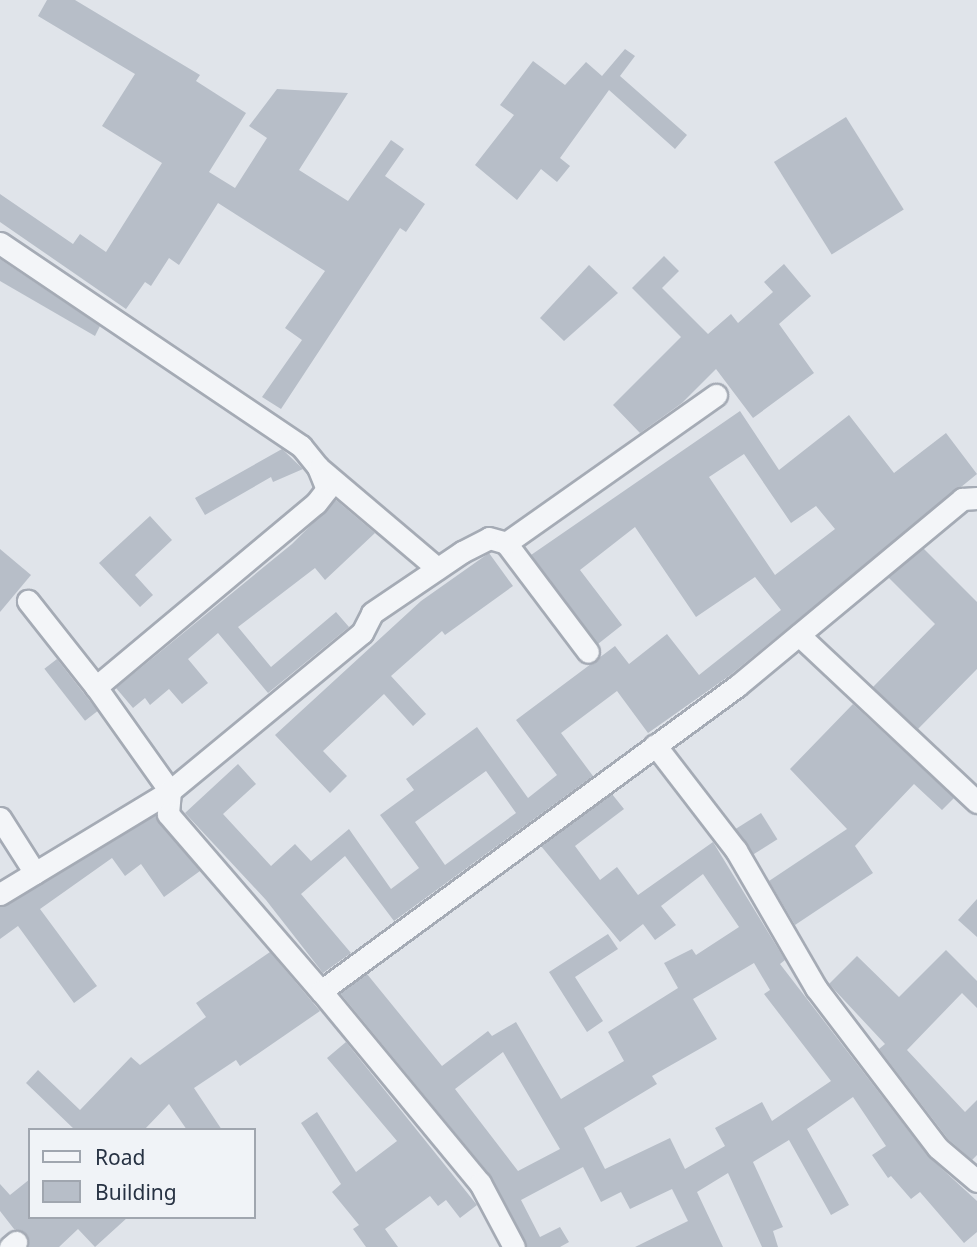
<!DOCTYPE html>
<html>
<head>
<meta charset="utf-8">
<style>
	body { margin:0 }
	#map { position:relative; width:977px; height:1247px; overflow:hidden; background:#e0e4ea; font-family:"Noto Sans",sans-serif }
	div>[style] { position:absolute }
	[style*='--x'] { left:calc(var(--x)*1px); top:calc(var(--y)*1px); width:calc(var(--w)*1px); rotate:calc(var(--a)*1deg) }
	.building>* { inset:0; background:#b7bec8; transform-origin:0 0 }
	.roads { filter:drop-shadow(2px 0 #a5abb5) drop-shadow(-2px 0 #a5abb5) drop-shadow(0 2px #a5abb5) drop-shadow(0 -2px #a5abb5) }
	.street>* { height:21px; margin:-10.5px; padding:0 10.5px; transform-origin:10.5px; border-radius:10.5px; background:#f3f5f8 }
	span { translate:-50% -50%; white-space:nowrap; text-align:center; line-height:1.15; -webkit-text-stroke:5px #f0f3f7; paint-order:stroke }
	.legend { position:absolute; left:28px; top:1128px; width:228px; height:91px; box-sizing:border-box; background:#f0f3f7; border:2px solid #a0a6af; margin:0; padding:9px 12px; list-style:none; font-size:21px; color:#273243 }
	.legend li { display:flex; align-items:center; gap:14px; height:35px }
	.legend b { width:35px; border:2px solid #a0a6af }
</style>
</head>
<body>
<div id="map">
	<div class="building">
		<div style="clip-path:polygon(47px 0,75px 0,200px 75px,196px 81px,246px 113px,209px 172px,235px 188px,267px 138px,249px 126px,277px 89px,348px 93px,299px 170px,348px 201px,391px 140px,404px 149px,385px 176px,425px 204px,406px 232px,400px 228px,281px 409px,262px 397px,302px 340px,285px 328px,325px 271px,218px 203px,179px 265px,169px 258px,151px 286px,145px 282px,126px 309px,0 222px,0 194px,73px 244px,80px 234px,106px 252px,162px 163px,102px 126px,135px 74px,38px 16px)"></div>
		<div style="clip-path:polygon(625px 49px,635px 56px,620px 76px,687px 135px,675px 149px,609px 90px,560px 158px,570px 166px,557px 182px,541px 169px,517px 200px,475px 165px,514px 115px,500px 105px,533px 61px,565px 85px,586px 62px,602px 76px)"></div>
		<div style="left:846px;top:117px;width:109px;height:85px;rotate:58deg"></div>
		<div style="clip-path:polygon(664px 256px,679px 271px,662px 288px,708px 334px,731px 314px,738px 323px,773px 292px,764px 282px,784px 264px,811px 296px,779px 324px,814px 373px,753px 418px,716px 369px,682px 403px,640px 433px,613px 405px,681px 337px,632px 288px)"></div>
		<div style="clip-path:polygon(0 259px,100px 326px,95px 336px,0 281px)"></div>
		<div style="clip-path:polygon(589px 265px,618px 293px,564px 341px,540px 318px)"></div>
		<div style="clip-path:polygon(evenodd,740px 411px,779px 470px,849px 415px,894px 473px,946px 433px,977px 474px,729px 676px,648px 733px,617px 691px,561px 733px,593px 776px,394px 921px,345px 856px,301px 894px,351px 953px,323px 973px,266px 900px,185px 813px,238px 764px,256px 784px,223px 814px,271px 866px,295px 844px,311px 861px,349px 829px,391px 889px,419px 868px,380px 815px,414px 790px,406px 779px,477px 727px,528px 798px,557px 775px,516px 720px,615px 646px,629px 664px,667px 634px,699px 675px,781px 610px,755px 577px,696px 617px,635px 527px,580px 570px,622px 625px,598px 644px,531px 555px,740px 411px,744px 454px,791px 523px,816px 506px,835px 529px,775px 575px,709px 477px,744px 454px,740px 411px,486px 771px,516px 813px,445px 865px,415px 822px,486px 771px)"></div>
		<div style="clip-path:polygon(282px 449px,303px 469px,273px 482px,271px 477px,205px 515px,195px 498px)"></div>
		<div style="clip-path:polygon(336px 500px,375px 533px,325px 580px,315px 568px,238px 627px,271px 667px,336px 612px,349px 627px,268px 693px,218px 633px,188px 659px,208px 683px,182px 704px,169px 689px,150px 705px,145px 698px,133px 708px,116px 688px,292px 544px)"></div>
		<div style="clip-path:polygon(150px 516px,172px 540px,135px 575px,153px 595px,140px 607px,99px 563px)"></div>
		<div style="clip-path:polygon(923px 548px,977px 602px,977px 669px,918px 729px,873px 687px,935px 624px,888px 577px)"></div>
		<div style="clip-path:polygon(0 549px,31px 575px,0 612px)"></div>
		<div style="clip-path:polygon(489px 553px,513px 586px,445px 635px,442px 631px,391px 676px,426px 714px,413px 726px,384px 694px,323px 751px,347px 776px,330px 793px,275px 735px,421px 601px)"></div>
		<div style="left:57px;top:659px;width:66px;height:16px;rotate:52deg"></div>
		<div style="clip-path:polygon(853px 704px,954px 798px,942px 810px,914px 784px,855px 846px,873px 873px,795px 925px,769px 881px,847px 829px,790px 769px)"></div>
		<div style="clip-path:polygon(evenodd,612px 794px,624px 809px,575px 846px,600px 880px,617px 867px,638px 895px,713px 842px,785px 960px,780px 964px,928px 1156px,977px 1201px,977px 1232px,964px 1243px,920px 1192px,911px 1199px,891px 1176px,888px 1178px,872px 1155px,886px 1146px,853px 1097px,807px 1129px,849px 1205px,831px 1215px,789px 1140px,753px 1162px,783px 1227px,773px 1231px,778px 1247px,762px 1247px,728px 1173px,697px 1192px,723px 1247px,635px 1247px,688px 1221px,672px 1189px,630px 1209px,621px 1192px,601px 1202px,583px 1167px,521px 1200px,540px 1237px,560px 1227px,569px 1242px,560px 1247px,527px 1247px,490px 1175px,340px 993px,367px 974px,442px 1066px,488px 1031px,492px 1036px,516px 1022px,561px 1099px,624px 1061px,608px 1032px,678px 988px,664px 963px,692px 949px,696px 955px,739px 927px,703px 874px,661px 906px,676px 925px,655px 940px,643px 924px,620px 942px,541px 846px,612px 794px,754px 963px,770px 990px,764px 994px,831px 1081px,772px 1121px,762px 1102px,715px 1128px,725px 1146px,685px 1169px,670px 1138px,605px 1169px,584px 1128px,657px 1084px,652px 1076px,717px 1039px,693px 999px,754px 963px,612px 794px,503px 1052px,560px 1149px,518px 1171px,455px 1089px,503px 1052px)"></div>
		<div style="left:761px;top:813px;width:31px;height:30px;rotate:58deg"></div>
		<div style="clip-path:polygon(155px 815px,200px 871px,164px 897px,141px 864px,125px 876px,112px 858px,40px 909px,97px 986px,74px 1003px,18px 926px,0 939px,0 907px)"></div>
		<div style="clip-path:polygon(977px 899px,977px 937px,958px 920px)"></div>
		<div style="clip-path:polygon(608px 934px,618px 949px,575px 977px,603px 1021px,587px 1032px,549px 972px)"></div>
		<div style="clip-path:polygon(946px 950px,977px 981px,977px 1008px,962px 993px,907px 1050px,965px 1112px,977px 1100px,977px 1155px,972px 1160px,948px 1139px,879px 1049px,885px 1044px,829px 984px,857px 956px,899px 997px)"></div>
		<div style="clip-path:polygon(270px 952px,320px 1011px,240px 1066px,236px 1060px,194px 1088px,222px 1130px,187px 1130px,169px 1104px,144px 1130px,75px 1130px,26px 1083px,38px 1070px,80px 1110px,131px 1057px,140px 1065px,206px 1017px,196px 1003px)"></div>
		<div style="clip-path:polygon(346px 1042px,477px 1205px,460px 1218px,446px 1200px,438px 1206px,430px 1196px,385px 1229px,398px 1247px,366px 1247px,353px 1229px,359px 1225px,332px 1192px,341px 1184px,301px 1123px,317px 1112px,356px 1172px,397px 1141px,327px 1058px)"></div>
		<div style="clip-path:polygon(30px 1179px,30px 1217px,128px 1217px,95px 1247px,78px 1229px,59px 1247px,29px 1247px,26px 1234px,14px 1229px,0 1211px,0 1184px,10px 1195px)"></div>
	</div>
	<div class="roads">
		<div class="street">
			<div style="--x:0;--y:243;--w:363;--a:34"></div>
			<div style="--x:301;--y:446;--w:27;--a:51"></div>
			<div style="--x:318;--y:467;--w:24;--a:68"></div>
			<div style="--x:327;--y:489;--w:18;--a:128"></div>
			<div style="--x:316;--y:503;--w:287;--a:140.1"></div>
			<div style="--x:96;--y:687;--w:110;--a:-128.3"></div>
			<div style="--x:319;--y:468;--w:155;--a:40.3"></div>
			<div style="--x:506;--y:543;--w:136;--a:53"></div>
			<div style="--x:799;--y:635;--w:244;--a:43.2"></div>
			<div style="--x:96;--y:687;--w:128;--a:54.6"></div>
			<div style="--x:170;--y:791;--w:249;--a:-39.5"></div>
			<div style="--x:362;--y:633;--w:22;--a:-63"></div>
			<div style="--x:372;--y:613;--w:109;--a:-34.1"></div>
			<div style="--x:462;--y:552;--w:30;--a:-27"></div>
			<div style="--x:489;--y:538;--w:18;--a:16"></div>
			<div style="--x:506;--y:543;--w:257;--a:-35.2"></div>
			<div style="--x:655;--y:745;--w:133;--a:52.4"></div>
			<div style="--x:736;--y:850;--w:160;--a:59.9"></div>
			<div style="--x:816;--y:988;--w:201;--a:52.7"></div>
			<div style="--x:938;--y:1148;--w:51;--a:40.2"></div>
			<div style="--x:0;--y:818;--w:65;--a:57.5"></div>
			<div style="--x:0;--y:894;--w:199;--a:-31.2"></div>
			<div style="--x:170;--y:791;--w:23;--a:95"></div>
			<div style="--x:168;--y:814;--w:234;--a:49.2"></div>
			<div style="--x:321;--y:991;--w:516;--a:-36.25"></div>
			<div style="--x:737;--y:686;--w:293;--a:-39.7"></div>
			<div style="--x:962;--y:499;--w:15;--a:-4"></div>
			<div style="--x:321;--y:991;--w:249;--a:50.4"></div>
			<div style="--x:480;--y:1183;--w:72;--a:62"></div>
			<div style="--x:10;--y:1247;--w:8;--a:-40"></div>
		</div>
	</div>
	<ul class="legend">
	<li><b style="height:9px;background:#f3f5f8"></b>Road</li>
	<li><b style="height:19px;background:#b7bec8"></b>Building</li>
	</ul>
</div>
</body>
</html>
